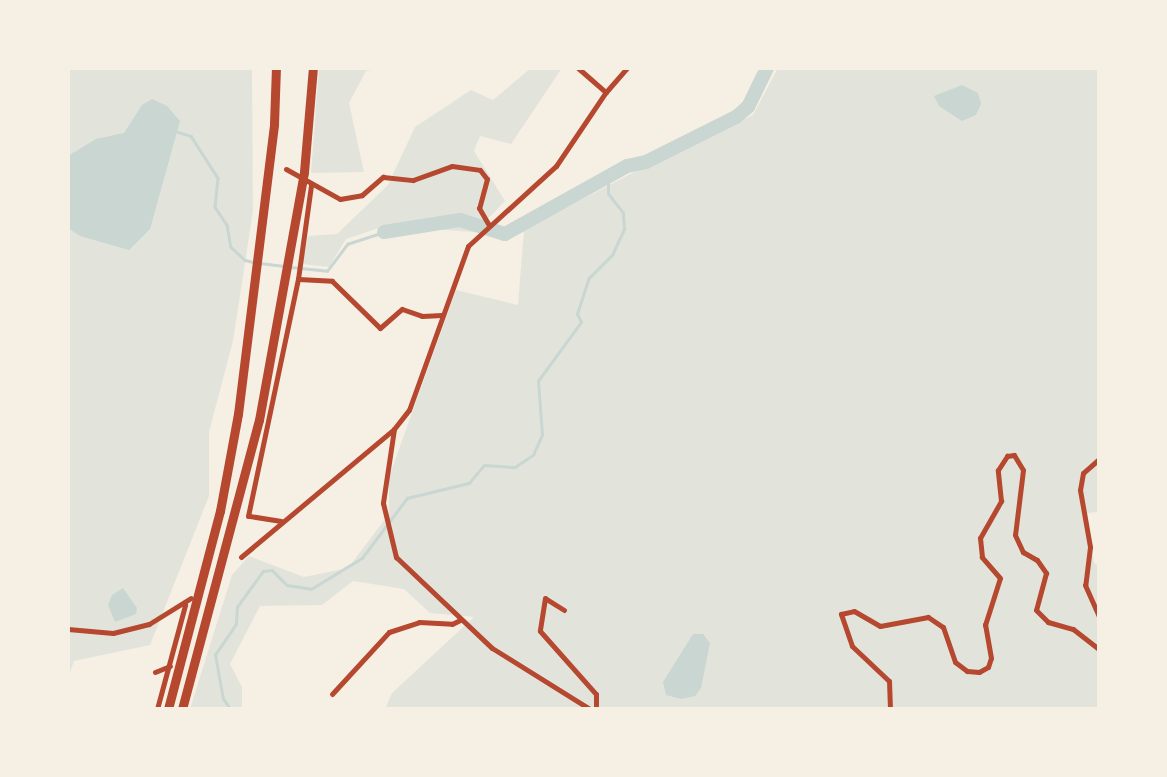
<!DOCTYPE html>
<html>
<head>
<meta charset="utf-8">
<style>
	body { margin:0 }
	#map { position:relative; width:1167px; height:777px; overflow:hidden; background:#f6efe4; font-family:"Varela Round",sans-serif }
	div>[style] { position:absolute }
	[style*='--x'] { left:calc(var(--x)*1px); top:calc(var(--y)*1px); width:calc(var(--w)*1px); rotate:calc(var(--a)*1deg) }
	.green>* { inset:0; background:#e2e4dc }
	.water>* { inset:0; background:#c9d6d2 }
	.stream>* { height:2.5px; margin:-1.25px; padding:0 1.25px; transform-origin:1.25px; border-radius:1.25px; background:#c9d6d2 }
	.river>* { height:14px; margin:-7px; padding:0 7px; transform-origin:7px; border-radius:7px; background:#c9d6d2 }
	.minor>* { height:5px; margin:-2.5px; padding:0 2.5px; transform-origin:2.5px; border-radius:2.5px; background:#b5482f }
	.motorway>* { height:9px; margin:-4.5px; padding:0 4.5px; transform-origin:4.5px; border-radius:4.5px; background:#b5482f }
	span { translate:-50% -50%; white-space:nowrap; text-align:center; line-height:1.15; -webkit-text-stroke:7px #f6efe4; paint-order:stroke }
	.frame { position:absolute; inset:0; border:70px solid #f6efe4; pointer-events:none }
</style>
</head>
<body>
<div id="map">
	<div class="green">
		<div style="clip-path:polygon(68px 68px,252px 68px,253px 211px,233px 341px,209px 432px,209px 496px,150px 645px,74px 661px,68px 678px)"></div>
		<div style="clip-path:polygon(319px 68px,383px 68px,366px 71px,349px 103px,364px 172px,311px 173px)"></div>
		<div style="clip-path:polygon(531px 68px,562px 68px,511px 144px,480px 136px,474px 151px,505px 201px,475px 232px,385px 226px,346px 239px,329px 267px,302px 264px,308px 236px,337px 234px,388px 185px,415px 127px,471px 90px,493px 100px)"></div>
		<div style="clip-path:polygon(778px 68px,1099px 68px,1099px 512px,1087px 513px,1094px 563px,1099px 566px,1099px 709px,385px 709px,392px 693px,474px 617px,430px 613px,404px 589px,353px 581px,322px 605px,260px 606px,230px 664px,242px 687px,242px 709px,190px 709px,232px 575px,249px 556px,304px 577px,348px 568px,389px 514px,389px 477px,456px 290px,518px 305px,524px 230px,672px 152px,753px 115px)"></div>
	</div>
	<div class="water">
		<div style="clip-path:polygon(962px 85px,978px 93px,981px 104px,976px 115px,962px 121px,939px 106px,934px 96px)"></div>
		<div style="clip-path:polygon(152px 99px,167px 106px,180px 121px,150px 229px,129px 250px,80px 236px,68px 228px,68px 156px,96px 139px,124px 133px,142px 105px)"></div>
		<div style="clip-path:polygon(123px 588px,137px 608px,136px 614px,115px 622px,108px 605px,112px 595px)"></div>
		<div style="clip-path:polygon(693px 634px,703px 634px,710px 643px,701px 688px,695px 696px,681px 699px,666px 695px,663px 682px)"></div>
	</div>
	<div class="stream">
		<div style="--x:175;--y:131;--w:17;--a:17"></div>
		<div style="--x:191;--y:136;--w:50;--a:57.3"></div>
		<div style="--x:218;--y:178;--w:29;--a:96"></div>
		<div style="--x:215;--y:207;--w:22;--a:56"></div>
		<div style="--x:227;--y:225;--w:22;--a:80"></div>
		<div style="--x:231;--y:247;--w:19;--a:43"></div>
		<div style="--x:245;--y:260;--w:8;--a:14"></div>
		<div style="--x:260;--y:263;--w:24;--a:7"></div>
		<div style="--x:291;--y:267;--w:36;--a:6"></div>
		<div style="--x:327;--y:271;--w:34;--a:-53"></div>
		<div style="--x:347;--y:244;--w:39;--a:-18"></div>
		<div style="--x:230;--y:709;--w:12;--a:-125"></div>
		<div style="--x:223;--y:699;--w:45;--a:-100.3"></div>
		<div style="--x:215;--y:655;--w:37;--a:-56"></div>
		<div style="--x:236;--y:624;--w:17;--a:-87"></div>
		<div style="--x:237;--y:607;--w:44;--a:-54.2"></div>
		<div style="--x:263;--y:571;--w:9;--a:-6"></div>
		<div style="--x:272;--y:570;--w:21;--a:45"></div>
		<div style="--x:287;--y:585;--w:24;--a:9"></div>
		<div style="--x:311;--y:589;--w:60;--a:-31.3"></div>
		<div style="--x:362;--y:558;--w:75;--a:-53.1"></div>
		<div style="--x:407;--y:498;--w:64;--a:-13.6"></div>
		<div style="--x:469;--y:483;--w:23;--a:-50"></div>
		<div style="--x:484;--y:465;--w:31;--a:4"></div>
		<div style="--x:515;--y:467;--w:22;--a:-34"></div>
		<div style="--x:533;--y:455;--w:22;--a:-66"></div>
		<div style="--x:542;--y:435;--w:54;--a:-94.2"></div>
		<div style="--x:538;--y:381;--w:73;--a:-53.9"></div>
		<div style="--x:581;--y:322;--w:9;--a:-117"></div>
		<div style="--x:577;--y:314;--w:38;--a:-72"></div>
		<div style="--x:589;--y:278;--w:33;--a:-45"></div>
		<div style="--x:612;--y:255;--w:29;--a:-65"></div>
		<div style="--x:624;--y:229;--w:16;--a:-94"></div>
		<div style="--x:623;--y:213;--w:24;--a:-128"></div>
		<div style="--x:608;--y:194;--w:14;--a:-90"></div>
	</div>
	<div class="river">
		<div style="--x:384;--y:232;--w:77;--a:-9"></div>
		<div style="--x:460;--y:220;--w:47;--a:17.3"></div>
		<div style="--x:505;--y:234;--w:140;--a:-29.1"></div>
		<div style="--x:627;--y:166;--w:19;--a:-12"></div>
		<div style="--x:646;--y:162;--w:101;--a:-26.6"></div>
		<div style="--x:736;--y:117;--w:16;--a:-40"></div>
		<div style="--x:748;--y:107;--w:43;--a:-64"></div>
	</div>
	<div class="minor">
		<div style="--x:578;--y:68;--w:37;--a:41"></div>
		<div style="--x:286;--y:169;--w:62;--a:29.1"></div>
		<div style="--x:340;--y:199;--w:22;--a:-10"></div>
		<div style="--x:362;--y:195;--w:28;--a:-41"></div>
		<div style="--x:383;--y:177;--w:30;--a:6"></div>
		<div style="--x:413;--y:180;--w:41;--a:-19.7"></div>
		<div style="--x:452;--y:166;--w:28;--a:8"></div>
		<div style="--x:480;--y:170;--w:11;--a:52"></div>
		<div style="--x:487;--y:179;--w:30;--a:105"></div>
		<div style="--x:479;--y:208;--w:20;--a:60"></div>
		<div style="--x:298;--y:279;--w:95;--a:-82.1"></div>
		<div style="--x:394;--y:429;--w:75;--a:98.5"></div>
		<div style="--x:383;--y:503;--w:56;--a:76.5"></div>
		<div style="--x:396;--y:557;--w:132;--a:43.5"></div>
		<div style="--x:492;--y:648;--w:115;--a:31.9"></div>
		<div style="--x:1099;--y:459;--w:21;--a:139"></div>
		<div style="--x:1083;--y:473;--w:17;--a:100"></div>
		<div style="--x:1080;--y:490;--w:58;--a:80"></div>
		<div style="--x:1090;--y:547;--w:38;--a:97"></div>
		<div style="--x:1085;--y:585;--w:34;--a:66"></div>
		<div style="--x:281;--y:521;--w:33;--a:-171"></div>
		<div style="--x:248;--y:516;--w:242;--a:-78.1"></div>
		<div style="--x:298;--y:279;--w:34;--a:3"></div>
		<div style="--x:332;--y:281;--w:67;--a:44.4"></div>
		<div style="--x:380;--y:328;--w:29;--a:-41"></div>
		<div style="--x:402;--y:309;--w:21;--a:19"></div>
		<div style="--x:422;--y:316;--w:20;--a:-3"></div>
		<div style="--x:241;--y:557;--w:199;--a:-39.9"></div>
		<div style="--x:394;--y:429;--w:24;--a:-52"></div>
		<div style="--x:409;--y:410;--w:174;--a:-70.2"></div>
		<div style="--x:468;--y:246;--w:119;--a:-42.3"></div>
		<div style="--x:556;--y:166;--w:89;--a:-56"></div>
		<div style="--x:606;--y:92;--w:32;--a:-49"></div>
		<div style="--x:564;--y:610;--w:22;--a:-148"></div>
		<div style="--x:545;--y:598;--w:33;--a:99"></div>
		<div style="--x:540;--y:631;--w:84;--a:48.4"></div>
		<div style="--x:596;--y:694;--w:15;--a:90"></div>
		<div style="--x:68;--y:629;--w:45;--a:5.1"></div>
		<div style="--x:113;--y:633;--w:37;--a:-14"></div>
		<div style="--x:149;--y:624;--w:49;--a:-31.8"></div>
		<div style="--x:155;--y:672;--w:16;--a:-22"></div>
		<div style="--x:332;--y:694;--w:84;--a:-47.4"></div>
		<div style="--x:389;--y:632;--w:32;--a:-18"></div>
		<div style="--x:419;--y:622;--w:33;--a:3"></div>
		<div style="--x:452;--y:624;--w:9;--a:-27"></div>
		<div style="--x:157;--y:709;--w:108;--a:-74.9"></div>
		<div style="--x:890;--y:709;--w:28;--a:-92"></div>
		<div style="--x:889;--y:681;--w:51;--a:-136.6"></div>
		<div style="--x:852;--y:646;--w:34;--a:-109"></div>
		<div style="--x:841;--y:614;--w:13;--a:-13"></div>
		<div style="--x:854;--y:611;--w:30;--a:30"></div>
		<div style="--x:880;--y:626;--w:49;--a:-10.6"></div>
		<div style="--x:928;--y:617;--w:18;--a:34"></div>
		<div style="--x:943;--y:627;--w:37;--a:71"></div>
		<div style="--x:955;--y:662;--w:15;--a:37"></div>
		<div style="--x:967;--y:671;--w:12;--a:5"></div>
		<div style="--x:979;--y:672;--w:10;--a:-29"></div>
		<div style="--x:988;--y:667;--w:9;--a:-72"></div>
		<div style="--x:991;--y:658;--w:34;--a:-100"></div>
		<div style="--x:985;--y:625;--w:49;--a:-72.3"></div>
		<div style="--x:1000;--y:578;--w:28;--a:-131"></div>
		<div style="--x:982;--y:557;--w:19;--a:-96"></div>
		<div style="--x:980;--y:538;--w:43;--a:-60.4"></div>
		<div style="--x:1001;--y:501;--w:31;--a:-96"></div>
		<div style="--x:998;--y:470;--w:17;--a:-57"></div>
		<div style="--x:1007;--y:456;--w:7;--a:-8"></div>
		<div style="--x:1014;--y:455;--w:17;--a:59"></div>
		<div style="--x:1023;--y:470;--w:65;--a:97"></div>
		<div style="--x:1015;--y:535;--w:19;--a:65"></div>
		<div style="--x:1023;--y:552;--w:16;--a:30"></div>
		<div style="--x:1037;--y:560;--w:16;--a:55"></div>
		<div style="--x:1046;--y:573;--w:38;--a:105"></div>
		<div style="--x:1036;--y:610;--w:17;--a:45"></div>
		<div style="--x:1048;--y:622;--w:26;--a:16"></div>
		<div style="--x:1073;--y:629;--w:33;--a:38"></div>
	</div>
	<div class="motorway">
		<div style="--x:168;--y:709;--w:205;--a:-75.3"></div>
		<div style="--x:220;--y:511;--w:99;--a:-79.5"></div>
		<div style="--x:238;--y:414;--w:292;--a:-82.9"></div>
		<div style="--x:274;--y:124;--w:56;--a:-88"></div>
		<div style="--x:182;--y:709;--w:299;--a:-75.1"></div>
		<div style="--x:259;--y:420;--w:252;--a:-79.7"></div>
		<div style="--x:304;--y:172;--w:104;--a:-85.1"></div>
	</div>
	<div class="frame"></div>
</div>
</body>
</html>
